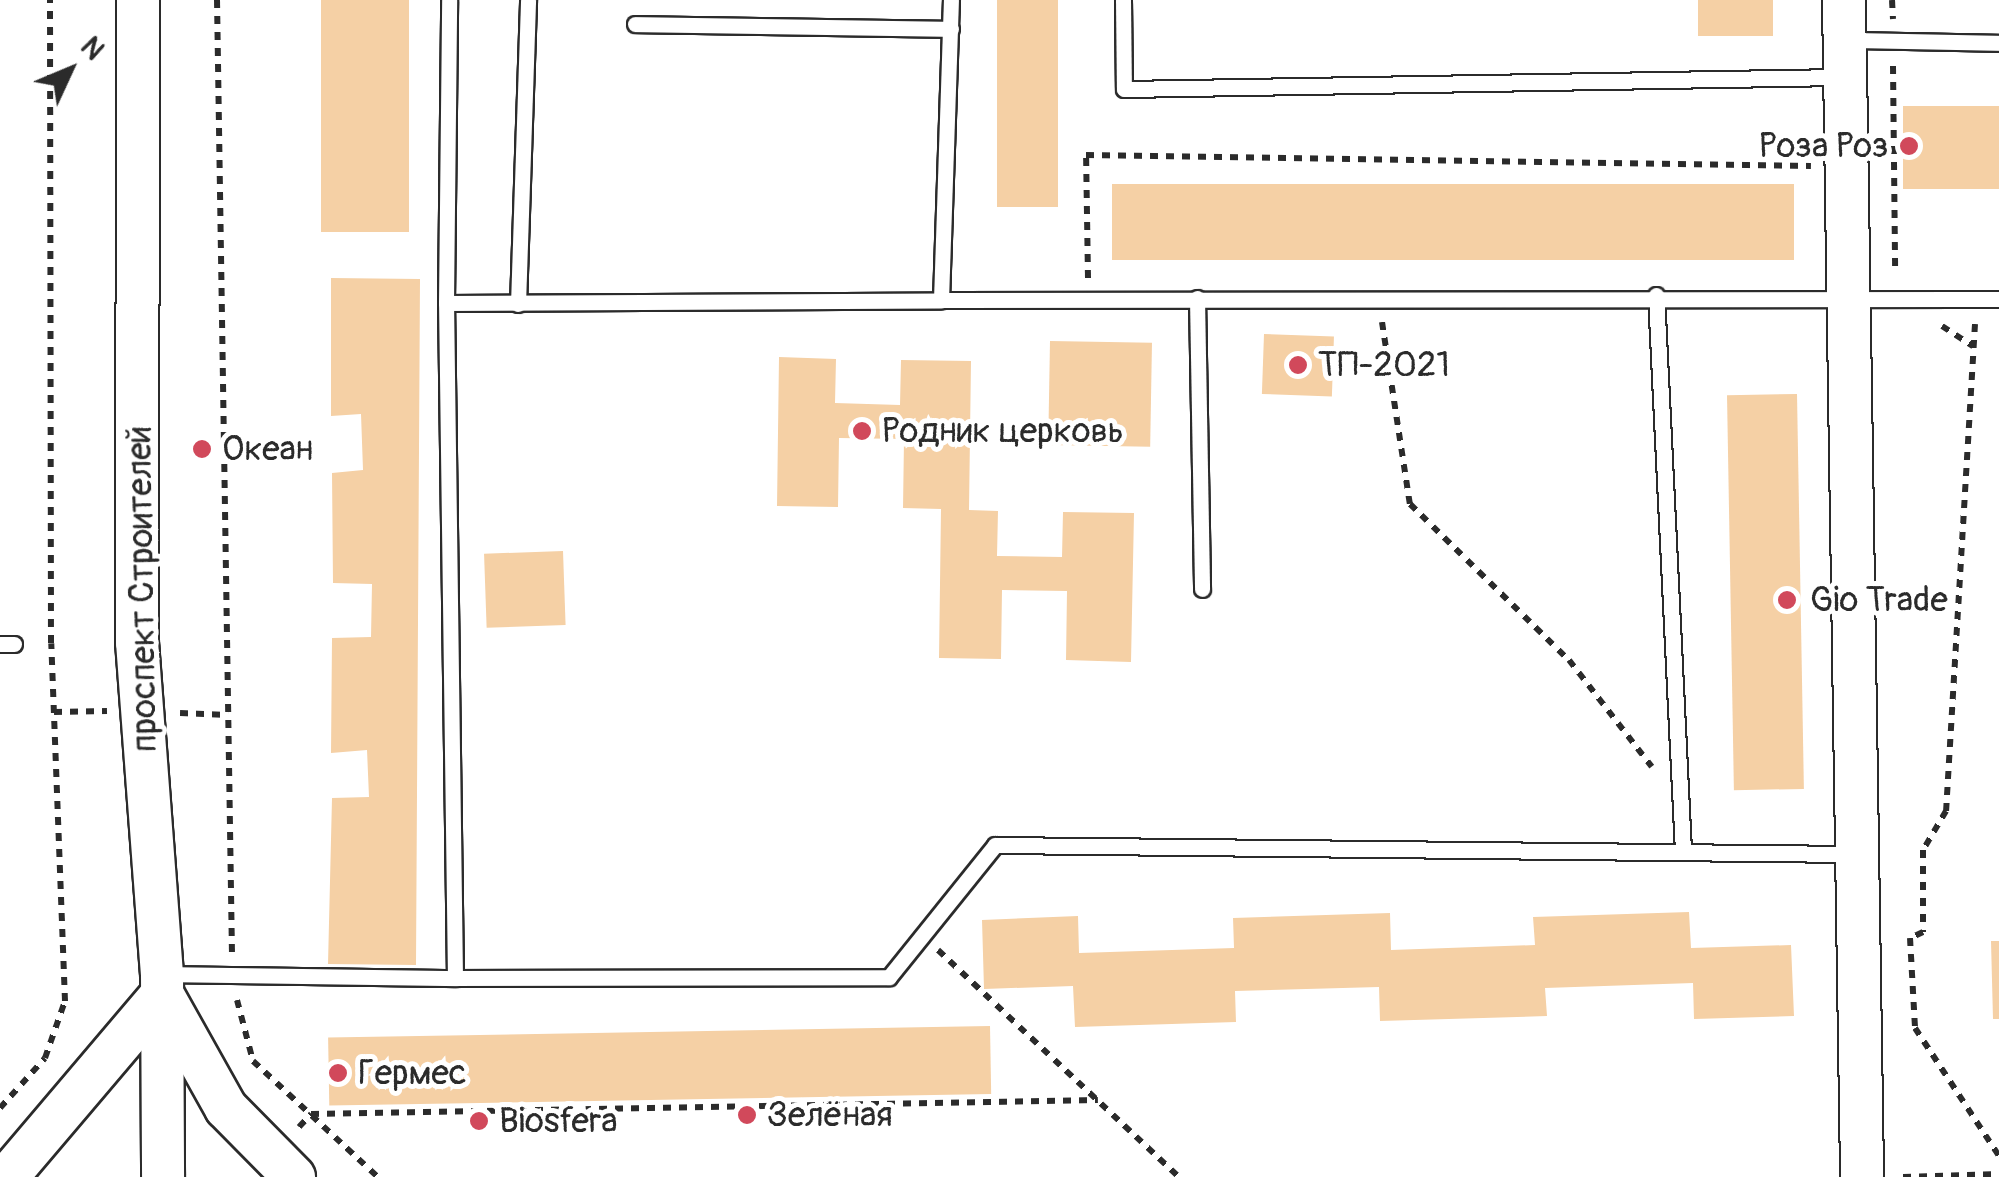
<!DOCTYPE html>
<html>
<head>
<meta charset="utf-8">
<style>
	body { margin:0 }
	#map { position:relative; width:1999px; height:1177px; overflow:hidden; background:#fff; font-family:Pangolin,sans-serif }
	div>[style] { position:absolute }
	[style*='--x'] { left:calc(var(--x)*1px); top:calc(var(--y)*1px); width:calc(var(--w)*1px); rotate:calc(var(--a)*1deg) }
	.building>* { inset:0; background:#f5d0a5; transform-origin:0 0 }
	.path>* { height:6px; margin-top:-3px; transform-origin:0; background:repeating-linear-gradient(90deg,#2b2b2b 0 8px,transparent 0 16px) }
	.roads { filter:drop-shadow(2px 0 #2b2b2b) drop-shadow(-2px 0 #2b2b2b) drop-shadow(0 2px #2b2b2b) drop-shadow(0 -2px #2b2b2b) }
	.lane>* { height:15px; margin:-7.5px; padding:0 7.5px; transform-origin:7.5px; border-radius:7.5px; background:#fff }
	.secondary>* { height:42px; margin:-21px; padding:0 21px; transform-origin:21px; border-radius:21px; background:#fff }
	.dots>* { width:28px; height:28px; translate:-50% -50%; box-sizing:border-box; border:5px solid #fff; border-radius:50% }
	span { translate:-50% -50%; white-space:nowrap; text-align:center; line-height:1.15; -webkit-text-stroke:10px #fff; paint-order:stroke }
	.poi-label { font-size:35px; color:#2b2b2b }
	.right { translate:-100% -50%; text-align:right }
	.left { translate:0 -50%; text-align:left }
	.street-label { font-size:35px; color:#2b2b2b }
	.north { position:absolute; left:20px; top:20px; width:100px; height:100px; -webkit-text-stroke:8px #fff; paint-order:stroke; rotate:46deg; font-size:28px; font-weight:700; line-height:40px; text-align:center; color:#2b2b2b }
	.north::after { content:''; display:block; margin:auto; width:35px; height:45px; background:#2b2b2b; clip-path:polygon(50% 0,100% 100%,50% 72%,0 100%) }
</style>
</head>
<body>
<div id="map">
	<div class="building">
		<div style="left:321px;top:0;width:88px;height:232px"></div>
		<div style="left:997px;top:0;width:61px;height:207px"></div>
		<div style="left:1698px;top:0;width:75px;height:36px"></div>
		<div style="left:1999px;top:106px;width:83px;height:96px;rotate:90deg"></div>
		<div style="left:1112px;top:184px;width:682px;height:76px"></div>
		<div style="clip-path:polygon(331px 278px,420px 279px,416px 965px,328px 964px,332px 798px,369px 797px,367px 750px,331px 753px,332px 638px,371px 637px,372px 584px,333px 583px,332px 473px,363px 470px,361px 414px,331px 416px)"></div>
		<div style="left:1264px;top:334px;width:70px;height:60px;rotate:2deg"></div>
		<div style="left:1050px;top:341px;width:102px;height:104px;rotate:1deg"></div>
		<div style="clip-path:polygon(779px 357px,836px 359px,835px 403px,900px 405px,901px 360px,971px 361px,969px 510px,998px 511px,997px 556px,1062px 557px,1063px 512px,1134px 513px,1131px 662px,1066px 660px,1067px 591px,1002px 590px,1001px 659px,939px 658px,941px 509px,903px 508px,904px 439px,839px 438px,838px 507px,777px 506px)"></div>
		<div style="left:1797px;top:394px;width:395px;height:70px;rotate:89deg"></div>
		<div style="left:563px;top:551px;width:74px;height:79px;rotate:88deg"></div>
		<div style="clip-path:polygon(1689px 912px,1691px 948px,1791px 945px,1794px 1016px,1694px 1019px,1693px 983px,1545px 988px,1547px 1016px,1380px 1021px,1379px 987px,1235px 991px,1236px 1022px,1075px 1027px,1073px 986px,984px 989px,982px 920px,1078px 916px,1079px 953px,1234px 948px,1233px 918px,1390px 913px,1391px 950px,1535px 945px,1533px 917px)"></div>
		<div style="clip-path:polygon(1991px 941px,1999px 941px,1999px 1019px,1993px 1019px)"></div>
		<div style="left:990px;top:1026px;width:68px;height:662px;rotate:89deg"></div>
	</div>
	<div class="path">
		<div style="--x:217;--y:0;--w:954;--a:89.1"></div>
		<div style="--x:1892;--y:0;--w:19;--a:87"></div>
		<div style="--x:1893;--y:66;--w:208;--a:89.4"></div>
		<div style="--x:1088;--y:278;--w:123;--a:-90.9"></div>
		<div style="--x:1086;--y:155;--w:725;--a:0.87"></div>
		<div style="--x:1382;--y:322;--w:184;--a:81.3"></div>
		<div style="--x:1410;--y:504;--w:223;--a:44.5"></div>
		<div style="--x:1569;--y:660;--w:135;--a:52.2"></div>
		<div style="--x:1975;--y:324;--w:488;--a:93.4"></div>
		<div style="--x:1946;--y:811;--w:45;--a:120.5"></div>
		<div style="--x:1923;--y:850;--w:82;--a:90"></div>
		<div style="--x:1923;--y:932;--w:14;--a:155"></div>
		<div style="--x:1910;--y:938;--w:90;--a:86.8"></div>
		<div style="--x:1915;--y:1028;--w:153;--a:56.7"></div>
		<div style="--x:1942;--y:326;--w:37;--a:33"></div>
		<div style="--x:54;--y:712;--w:53;--a:-1.1"></div>
		<div style="--x:180;--y:713;--w:48;--a:2.4"></div>
		<div style="--x:938;--y:950;--w:331;--a:43.3"></div>
		<div style="--x:237;--y:1000;--w:63;--a:75.3"></div>
		<div style="--x:253;--y:1061;--w:171;--a:42.9"></div>
		<div style="--x:0;--y:1108;--w:67;--a:-48"></div>
		<div style="--x:45;--y:1058;--w:60;--a:-70.7"></div>
		<div style="--x:65;--y:1001;--w:358;--a:-92.2"></div>
		<div style="--x:51;--y:643;--w:643;--a:-90.09"></div>
		<div style="--x:299;--y:1127;--w:18;--a:-47"></div>
		<div style="--x:311;--y:1114;--w:787;--a:-1.02"></div>
		<div style="--x:1903;--y:1177;--w:96;--a:-1.8"></div>
	</div>
	<div class="roads">
		<div class="lane">
			<div style="--x:1123;--y:0;--w:89;--a:89.4"></div>
			<div style="--x:1124;--y:89;--w:719;--a:-0.96"></div>
			<div style="--x:635;--y:24;--w:316;--a:0.9"></div>
			<div style="--x:1849;--y:40;--w:150;--a:1.1"></div>
			<div style="--x:1656;--y:295;--w:558;--a:87.22"></div>
			<div style="--x:1197;--y:298;--w:291;--a:89"></div>
			<div style="--x:941;--y:300;--w:1058;--a:-0.05"></div>
			<div style="--x:446;--y:303;--w:495;--a:-0.3"></div>
			<div style="--x:941;--y:300;--w:300;--a:-88.1"></div>
			<div style="--x:518;--y:304;--w:304;--a:-88.1"></div>
			<div style="--x:0;--y:644;--w:14;--a:0"></div>
			<div style="--x:167;--y:974;--w:288;--a:0.8"></div>
			<div style="--x:455;--y:978;--w:675;--a:-90.76"></div>
			<div style="--x:446;--y:303;--w:303;--a:-89.4"></div>
			<div style="--x:455;--y:978;--w:434;--a:-0.1"></div>
			<div style="--x:889;--y:977;--w:169;--a:-51.2"></div>
			<div style="--x:995;--y:845;--w:858;--a:0.6"></div>
		</div>
		<div class="secondary">
			<div style="--x:138;--y:0;--w:642;--a:90.09"></div>
			<div style="--x:137;--y:642;--w:333;--a:85.7"></div>
			<div style="--x:162;--y:974;--w:203;--a:89.7"></div>
			<div style="--x:1844;--y:0;--w:1177;--a:89.12"></div>
			<div style="--x:165;--y:999;--w:125;--a:60.8"></div>
			<div style="--x:226;--y:1108;--w:97;--a:45.4"></div>
			<div style="--x:7;--y:1177;--w:240;--a:-49.7"></div>
		</div>
	</div>
	<div class="dots">
		<div style="left:1909px;top:146px;background:#d1495b"></div>
		<div style="left:1298px;top:365px;background:#d1495b"></div>
		<div style="left:862px;top:431px;background:#d1495b"></div>
		<div style="left:202px;top:449px;background:#d1495b"></div>
		<div style="left:1787px;top:600px;background:#d1495b"></div>
		<div style="left:338px;top:1073px;background:#d1495b"></div>
		<div style="left:747px;top:1115px;background:#d1495b"></div>
		<div style="left:479px;top:1121px;background:#d1495b"></div>
	</div>
	<div class="poi-label">
		<span class="right" style="left:1889px;top:146px">Роза Роз</span>
		<span class="left" style="left:1318px;top:365px">ТП-2021</span>
		<span class="left" style="left:882px;top:431px">Родник церковь</span>
		<span class="left" style="left:222px;top:449px">Океан</span>
		<span class="left" style="left:1810px;top:600px">Gio Trade</span>
		<span class="left" style="left:358px;top:1073px">Гермес</span>
		<span class="left" style="left:767px;top:1115px">Зелёная</span>
		<span class="left" style="left:499px;top:1121px">Biosfera</span>
	</div>
	<div class="street-label">
		<span style="left:142px;top:589px;rotate:-91deg">проспект Строителей</span>
	</div>
	<div class="north">N</div>
</div>
</body>
</html>
